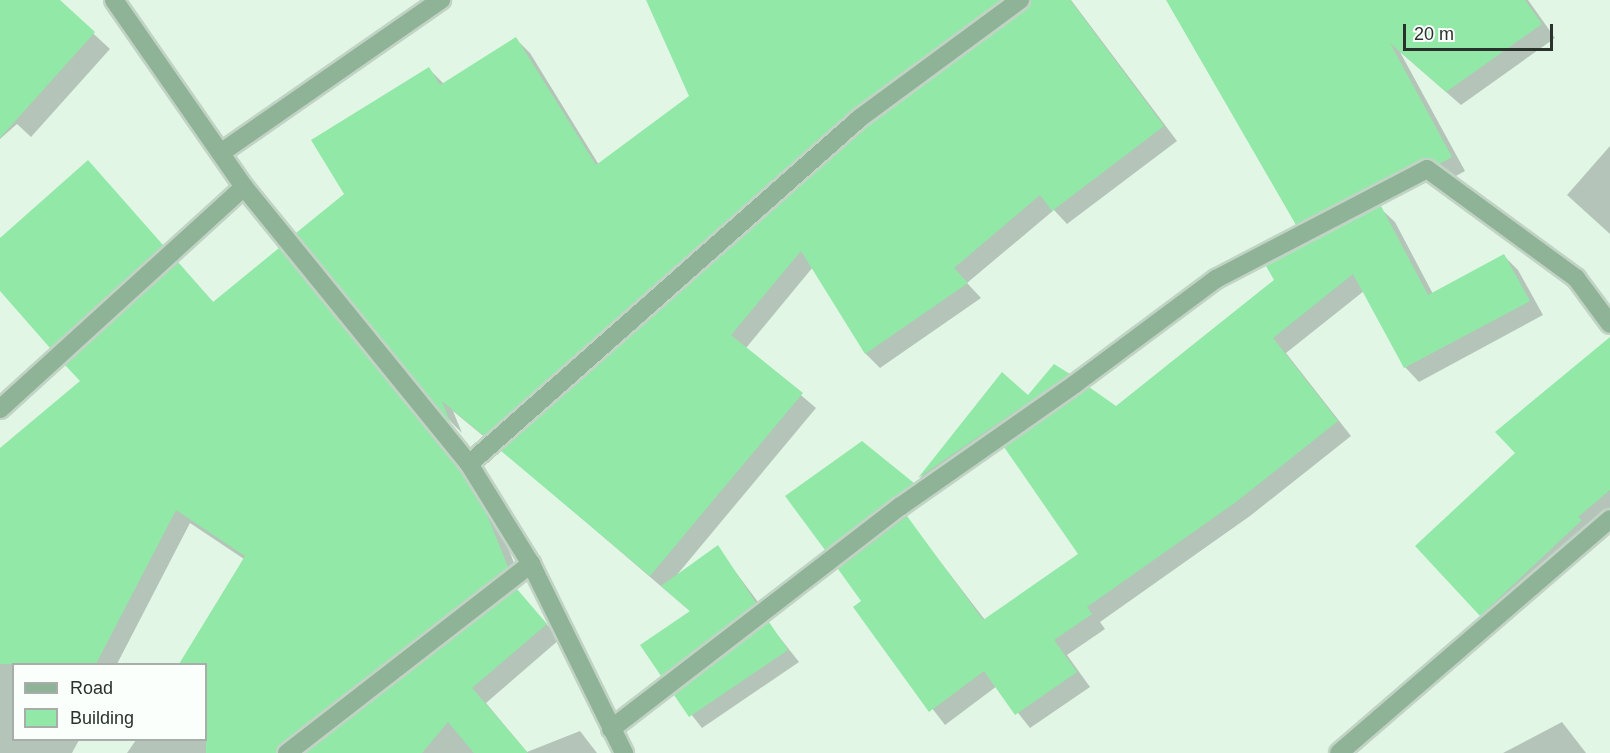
<!DOCTYPE html>
<html>
<head>
<meta charset="utf-8">
<style>
	body { margin:0 }
	#map { position:relative; width:1610px; height:753px; overflow:hidden; background:#e2f6e6; font-family:Helvetica,sans-serif }
	div>[style] { position:absolute }
	[style*='--x'] { left:calc(var(--x)*1px); top:calc(var(--y)*1px); width:calc(var(--w)*1px); rotate:calc(var(--a)*1deg) }
	.shadow>* { inset:0; background:#0003 }
	.building>* { inset:0; background:#92e9a7 }
	.roads { filter:drop-shadow(2px 0 #c1d3c5) drop-shadow(-2px 0 #c1d3c5) drop-shadow(0 2px #c1d3c5) drop-shadow(0 -2px #c1d3c5) }
	.minor>* { height:18px; margin:-9px; padding:0 9px; transform-origin:9px; border-radius:9px; background:#8fb396 }
	span { translate:-50% -50%; white-space:nowrap; text-align:center; line-height:1.15; -webkit-text-stroke:6px #fafffb; paint-order:stroke }
	.legend { position:absolute; left:12px; top:663px; width:195px; height:78px; box-sizing:border-box; background:#fafffb; border:2px solid #a7ada8; margin:0; padding:8px 10px; list-style:none; font-size:18px; color:#2a322c }
	.legend li { display:flex; align-items:center; gap:12px; height:30px }
	.legend b { width:30px; border:2px solid #a7ada8 }
	.scale { position:absolute; left:1403px; top:24px; width:150px; height:27px; box-sizing:border-box; border:3px solid #2a322c; border-top:0; padding-left:8px; font-size:18px; line-height:21px; white-space:nowrap; color:#2a322c; -webkit-text-stroke:4px #fafffb; paint-order:stroke }
</style>
</head>
<body>
<div id="map">
	<div class="shadow">
		<div style="clip-path:polygon(8px 0,57px 0,110px 49px,31px 137px,17px 124px,0 139px,0 8px)"></div>
		<div style="clip-path:polygon(648px 0,1071px 0,1177px 141px,1067px 224px,1054px 210px,967px 283px,981px 298px,880px 368px,866px 354px,813px 267px,746px 348px,816px 408px,676px 576px,717px 547px,770px 618px,677px 689px,642px 645px,691px 612px,503px 451px,1028px 10px,1032px 2px,867px 123px,499px 449px,453px 411px,462px 433px,452px 423px,298px 234px,346px 194px,429px 69px,444px 84px,516px 39px,530px 53px,599px 165px,691px 97px)"></div>
		<div style="clip-path:polygon(1167px 0,1528px 0,1555px 38px,1461px 105px,1400px 52px,1465px 171px,1454px 177px,1437px 172px,1311px 238px,1297px 224px)"></div>
		<div style="clip-path:polygon(1610px 146px,1610px 234px,1567px 195px)"></div>
		<div style="clip-path:polygon(88px 162px,214px 303px,279px 250px,474px 487px,501px 531px,522px 582px,301px 753px,127px 753px,136px 740px,206px 740px,206px 664px,181px 664px,244px 559px,190px 523px,117px 664px,14px 664px,14px 740px,79px 740px,72px 753px,0 753px,0 450px,110px 414px,0 289px,0 240px)"></div>
		<div style="clip-path:polygon(1380px 208px,1395px 222px,1433px 294px,1504px 256px,1518px 270px,1543px 315px,1419px 382px,1405px 367px,1364px 291px,1286px 353px,1351px 436px,1250px 516px,1100px 622px,1105px 629px,1067px 655px,1090px 687px,1030px 728px,997px 686px,945px 725px,855px 608px,863px 601px,843px 567px,787px 496px,862px 443px,928px 500px,906px 517px,985px 620px,1080px 554px,1116px 407px)"></div>
		<div style="clip-path:polygon(1054px 366px,1082px 389px,933px 491px,920px 478px,1003px 375px,1028px 397px)"></div>
		<div style="clip-path:polygon(1610px 380px,1610px 517px,1496px 629px,1481px 614px)"></div>
		<div style="clip-path:polygon(517px 591px,560px 639px,486px 703px,527px 752px,580px 731px,597px 753px,308px 753px)"></div>
		<div style="clip-path:polygon(769px 624px,799px 662px,702px 728px,676px 695px)"></div>
		<div style="clip-path:polygon(1562px 722px,1586px 753px,1503px 753px)"></div>
	</div>
	<div class="building">
		<div style="clip-path:polygon(0 0,60px 0,95px 32px,0 138px)"></div>
		<div style="clip-path:polygon(646px 0,1001px 0,853px 110px,484px 436px,442px 401px,451px 424px,296px 233px,344px 194px,311px 140px,429px 67px,440px 85px,516px 37px,596px 165px,689px 96px)"></div>
		<div style="clip-path:polygon(1031px 0,1070px 0,1164px 126px,1052px 211px,1040px 195px,954px 268px,968px 283px,865px 354px,801px 251px,731px 335px,803px 393px,650px 576px,501px 451px,867px 127px,1027px 9px)"></div>
		<div style="clip-path:polygon(1166px 0,1525px 0,1542px 24px,1446px 92px,1390px 43px,1452px 157px,1439px 164px,1422px 159px,1296px 225px)"></div>
		<div style="clip-path:polygon(88px 160px,163px 245px,50px 348px,0 291px,0 238px)"></div>
		<div style="clip-path:polygon(1381px 206px,1428px 295px,1504px 254px,1530px 301px,1404px 368px,1353px 274px,1273px 338px,1338px 421px,1236px 502px,1087px 607px,1092px 614px,1054px 640px,1077px 672px,1015px 715px,984px 671px,929px 712px,853px 607px,861px 601px,838px 569px,907px 516px,983px 620px,1078px 554px,1004px 447px,1089px 387px,1116px 406px,1274px 280px,1266px 266px)"></div>
		<div style="clip-path:polygon(279px 248px,460px 471px,487px 515px,508px 567px,280px 744px,276px 753px,206px 753px,206px 664px,179px 664px,245px 556px,176px 510px,96px 664px,0 664px,0 448px,80px 381px,65px 365px,178px 262px,213px 302px)"></div>
		<div style="clip-path:polygon(1610px 337px,1610px 490px,1578px 517px,1582px 520px,1480px 616px,1415px 546px,1515px 453px,1495px 432px)"></div>
		<div style="clip-path:polygon(1054px 364px,1070px 374px,918px 478px,1002px 372px,1028px 395px)"></div>
		<div style="clip-path:polygon(862px 441px,914px 483px,825px 550px,785px 496px)"></div>
		<div style="clip-path:polygon(718px 545px,756px 603px,661px 676px,640px 645px,690px 611px,661px 586px)"></div>
		<div style="clip-path:polygon(517px 589px,547px 624px,472px 688px,528px 753px,474px 753px,448px 722px,422px 753px,305px 753px)"></div>
		<div style="clip-path:polygon(769px 622px,788px 650px,689px 717px,674px 695px)"></div>
	</div>
	<div class="roads">
		<div class="minor">
			<div style="--x:114;--y:0;--w:228;--a:55.2"></div>
			<div style="--x:244;--y:187;--w:357;--a:50.9"></div>
			<div style="--x:469;--y:464;--w:118;--a:58.2"></div>
			<div style="--x:531;--y:564;--w:211;--a:63.8"></div>
			<div style="--x:222;--y:152;--w:267;--a:-34.8"></div>
			<div style="--x:0;--y:409;--w:330;--a:-42.3"></div>
			<div style="--x:469;--y:464;--w:522;--a:-41.51"></div>
			<div style="--x:860;--y:118;--w:199;--a:-36.4"></div>
			<div style="--x:611;--y:729;--w:366;--a:-37.6"></div>
			<div style="--x:901;--y:506;--w:213;--a:-35"></div>
			<div style="--x:1075;--y:384;--w:176;--a:-36.7"></div>
			<div style="--x:1216;--y:279;--w:238;--a:-27.5"></div>
			<div style="--x:1427;--y:169;--w:185;--a:36.2"></div>
			<div style="--x:1576;--y:278;--w:57;--a:53.5"></div>
			<div style="--x:287;--y:753;--w:309;--a:-37.8"></div>
			<div style="--x:1339;--y:753;--w:358;--a:-40.8"></div>
		</div>
	</div>
	<ul class="legend">
	<li><b style="height:8px;background:#8fb396"></b>Road</li>
	<li><b style="height:16px;background:#92e9a7"></b>Building</li>
	</ul>
	<div class="scale">20 m</div>
</div>
</body>
</html>
